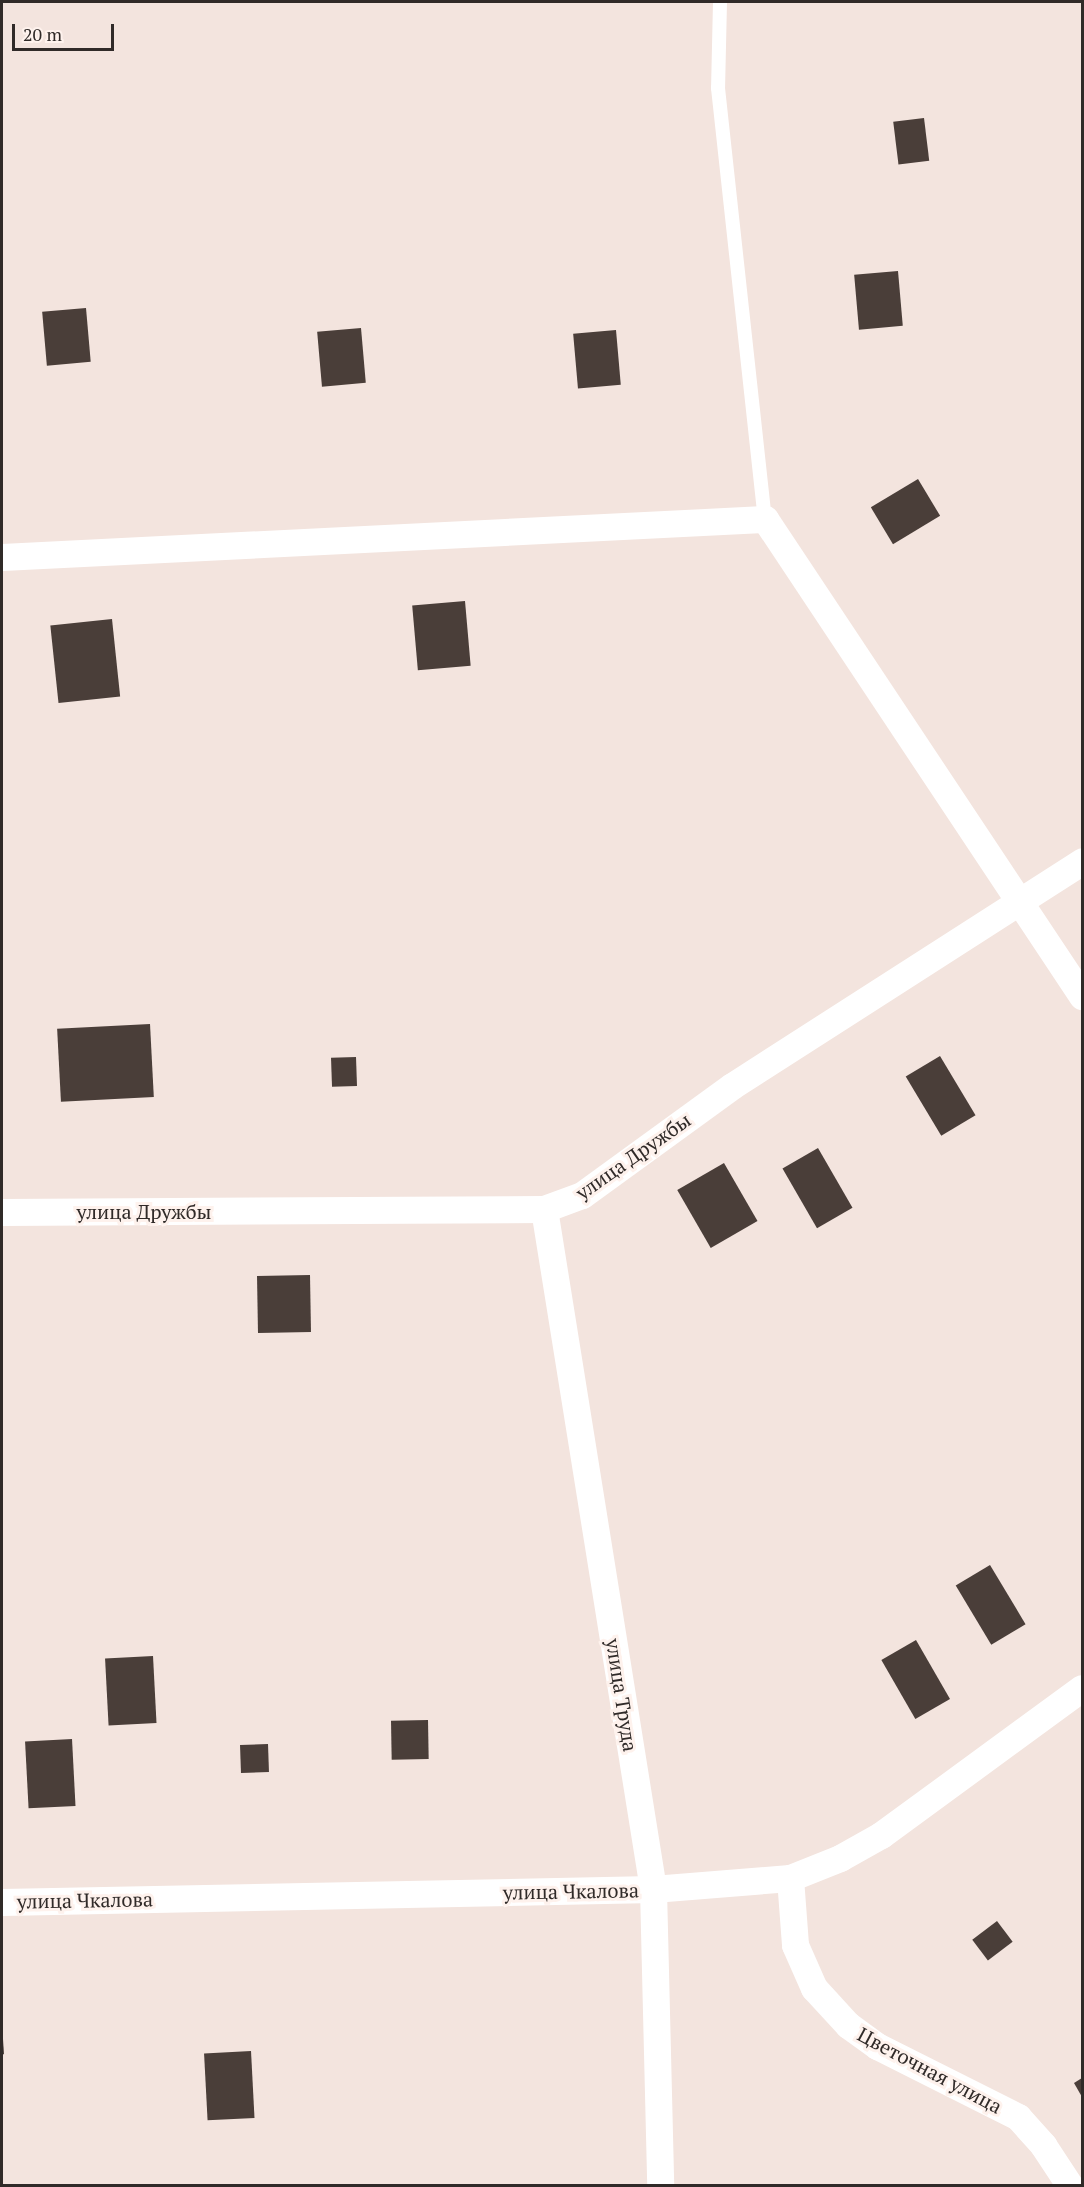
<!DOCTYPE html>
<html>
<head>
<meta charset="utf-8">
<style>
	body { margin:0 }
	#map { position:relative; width:1084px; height:2187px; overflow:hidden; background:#f3e4de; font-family:"PT Serif",serif }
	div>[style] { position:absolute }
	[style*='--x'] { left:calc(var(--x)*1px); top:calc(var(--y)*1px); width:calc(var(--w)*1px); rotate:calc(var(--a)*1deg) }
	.building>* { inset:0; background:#4a3e39; transform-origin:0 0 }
	.lane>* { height:14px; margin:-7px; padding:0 7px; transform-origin:7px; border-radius:7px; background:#fff }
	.street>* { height:27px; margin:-13.5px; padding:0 13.5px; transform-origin:13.5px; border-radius:13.5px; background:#fff }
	span { translate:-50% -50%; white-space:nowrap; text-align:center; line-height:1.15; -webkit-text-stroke:6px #fef2ed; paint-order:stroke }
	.street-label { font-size:20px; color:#302a28 }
	.frame { position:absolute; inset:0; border:3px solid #302a28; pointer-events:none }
	.scale { position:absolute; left:12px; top:24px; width:102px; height:27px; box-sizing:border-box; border:3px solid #302a28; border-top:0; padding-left:8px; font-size:18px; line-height:21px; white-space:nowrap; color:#302a28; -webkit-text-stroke:4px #fef2ed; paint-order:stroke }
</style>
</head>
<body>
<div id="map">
	<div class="building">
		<div style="left:924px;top:118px;width:43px;height:31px;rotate:83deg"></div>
		<div style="left:898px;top:271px;width:55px;height:44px;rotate:85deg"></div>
		<div style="left:86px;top:308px;width:54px;height:44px;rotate:85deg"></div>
		<div style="left:361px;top:328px;width:55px;height:44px;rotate:85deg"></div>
		<div style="left:616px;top:330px;width:55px;height:43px;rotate:85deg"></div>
		<div style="left:918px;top:479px;width:43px;height:55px;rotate:59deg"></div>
		<div style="left:465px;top:601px;width:65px;height:53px;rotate:85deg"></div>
		<div style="left:112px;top:619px;width:78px;height:62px;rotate:84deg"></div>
		<div style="left:150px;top:1024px;width:73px;height:93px;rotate:87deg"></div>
		<div style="left:940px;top:1056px;width:69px;height:40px;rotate:59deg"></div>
		<div style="left:356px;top:1057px;width:29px;height:25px;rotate:88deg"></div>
		<div style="left:818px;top:1148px;width:69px;height:41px;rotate:60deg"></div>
		<div style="left:724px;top:1163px;width:67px;height:54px;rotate:60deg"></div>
		<div style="left:310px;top:1275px;width:57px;height:53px;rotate:89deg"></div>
		<div style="left:990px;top:1565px;width:69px;height:40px;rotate:59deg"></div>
		<div style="left:916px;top:1640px;width:68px;height:40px;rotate:60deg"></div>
		<div style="left:153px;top:1656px;width:67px;height:48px;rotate:87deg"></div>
		<div style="left:428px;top:1720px;width:39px;height:37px;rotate:89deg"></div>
		<div style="left:72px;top:1739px;width:67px;height:47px;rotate:87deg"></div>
		<div style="left:268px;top:1744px;width:28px;height:28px;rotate:88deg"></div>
		<div style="left:997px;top:1921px;width:26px;height:31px;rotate:53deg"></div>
		<div style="clip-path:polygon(2px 2039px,3px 2039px,4px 2054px,2px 2055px)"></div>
		<div style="left:251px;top:2051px;width:67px;height:47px;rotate:87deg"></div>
		<div style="clip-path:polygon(1082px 2078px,1082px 2097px,1074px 2083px)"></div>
	</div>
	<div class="lane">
		<div style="--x:720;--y:2;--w:86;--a:91.3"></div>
		<div style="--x:718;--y:88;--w:434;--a:83.8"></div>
	</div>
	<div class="street">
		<div style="--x:2;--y:557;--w:764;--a:-2.85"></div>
		<div style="--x:765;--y:519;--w:573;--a:56.39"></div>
		<div style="--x:544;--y:1209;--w:689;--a:80.89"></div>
		<div style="--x:653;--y:1889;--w:297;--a:88.6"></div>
		<div style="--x:2;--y:1212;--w:542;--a:-0.32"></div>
		<div style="--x:544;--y:1209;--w:40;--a:-20.2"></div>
		<div style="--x:582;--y:1195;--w:185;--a:-36"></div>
		<div style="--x:732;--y:1086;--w:416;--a:-32.7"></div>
		<div style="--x:790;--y:1878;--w:67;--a:85.7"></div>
		<div style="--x:795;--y:1945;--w:47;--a:66.2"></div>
		<div style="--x:814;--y:1988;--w:50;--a:47.4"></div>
		<div style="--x:848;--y:2025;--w:36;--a:36"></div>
		<div style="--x:877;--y:2046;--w:158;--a:26.7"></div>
		<div style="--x:1018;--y:2117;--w:38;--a:48"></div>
		<div style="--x:1043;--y:2145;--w:49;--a:56.6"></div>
		<div style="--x:2;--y:1902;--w:651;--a:-1.14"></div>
		<div style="--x:653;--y:1889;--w:137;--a:-4.6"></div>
		<div style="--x:790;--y:1878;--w:54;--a:-21.8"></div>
		<div style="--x:840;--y:1858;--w:47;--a:-29.3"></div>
		<div style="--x:881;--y:1835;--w:249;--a:-36.2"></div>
	</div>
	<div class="street-label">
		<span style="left:633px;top:1156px;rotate:-35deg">улица Дружбы</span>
		<span style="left:144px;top:1211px">улица Дружбы</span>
		<span style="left:622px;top:1695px;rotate:81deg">улица Труда</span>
		<span style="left:571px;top:1891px;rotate:-1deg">улица Чкалова</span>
		<span style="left:85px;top:1900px;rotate:-1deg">улица Чкалова</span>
		<span style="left:930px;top:2070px;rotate:28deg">Цветочная улица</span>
	</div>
	<div class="frame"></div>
	<div class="scale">20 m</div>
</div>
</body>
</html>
